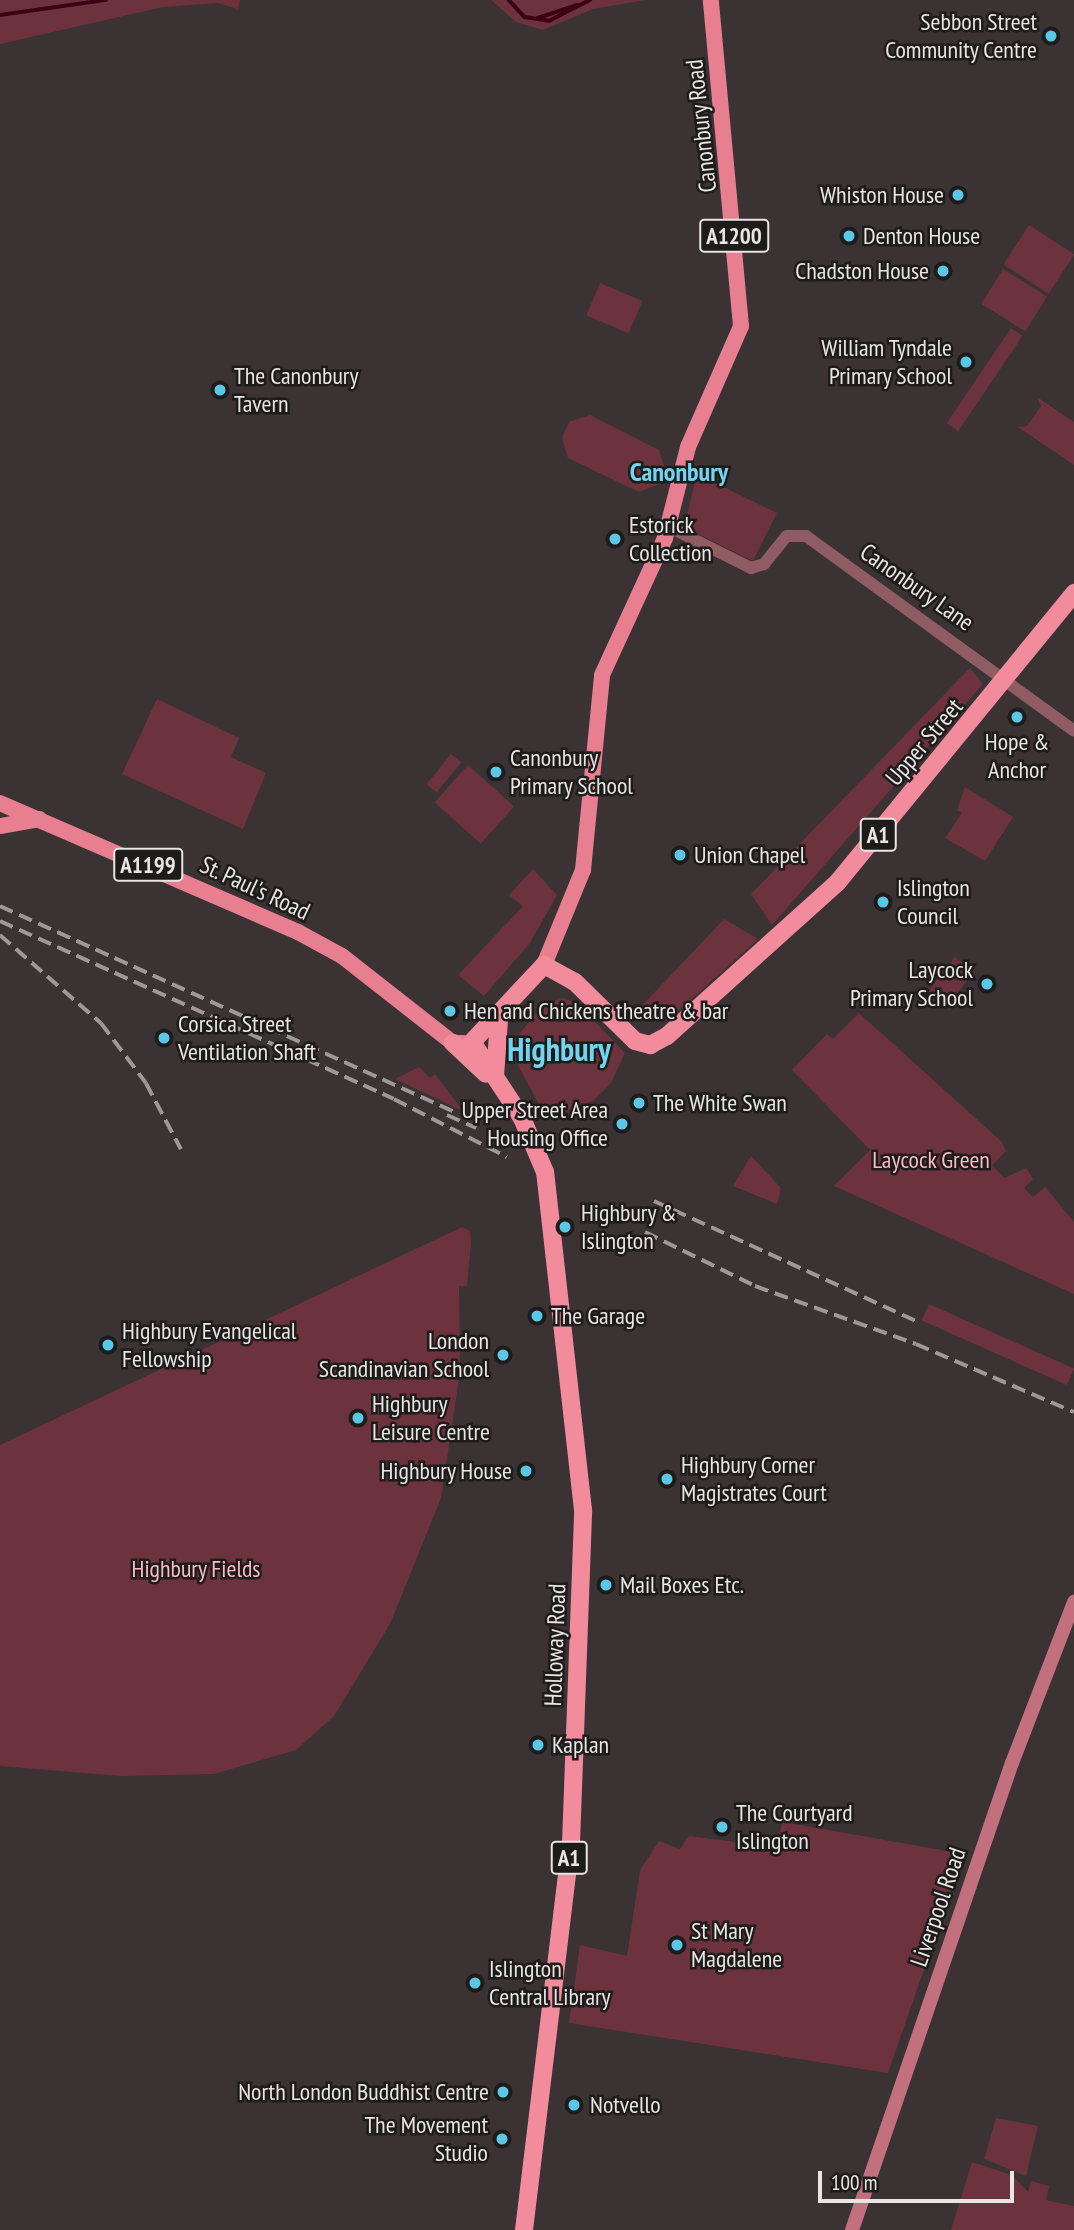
<!DOCTYPE html>
<html>
<head>
<meta charset="utf-8">
<style>
	body { margin:0 }
	#map { position:relative; width:1074px; height:2230px; overflow:hidden; background:#3a3233; font-family:"PT Sans Narrow",sans-serif }
	div>[style] { position:absolute }
	[style*='--x'] { left:calc(var(--x)*1px); top:calc(var(--y)*1px); width:calc(var(--w)*1px); rotate:calc(var(--a)*1deg) }
	.green>* { inset:0; background:#6c333e; transform-origin:0 0 }
	.stream>* { height:3.5px; margin:-1.75px; padding:0 1.75px; transform-origin:1.75px; border-radius:1.75px; background:#3e0014 }
	.tertiary>* { height:12px; margin:-6px; padding:0 6px; transform-origin:6px; border-radius:6px; background:#905c64 }
	.secondary>* { height:14px; margin:-7px; padding:0 7px; transform-origin:7px; border-radius:7px; background:#c2707e }
	.primary>* { height:16px; margin:-8px; padding:0 8px; transform-origin:8px; border-radius:8px; background:#e87f91 }
	.trunk>* { height:18px; margin:-9px; padding:0 9px; transform-origin:9px; border-radius:9px; background:#f28b9c }
	.rail>* { height:3.5px; margin-top:-1.75px; transform-origin:0; background:repeating-linear-gradient(90deg,#9e9898 0 14px,transparent 0 21px) }
	.dots>* { width:19px; height:19px; translate:-50% -50%; box-sizing:border-box; border:4px solid #1e1b1b; border-radius:50% }
	span { translate:-50% -50%; white-space:nowrap; text-align:center; line-height:1.15; -webkit-text-stroke:5px #1e1b1b; paint-order:stroke }
	.shield-label span { padding:2px 5px; background:#1e1b1b; border:2px solid; border-radius:5px; -webkit-text-stroke-width:0 }
	.shield-label { font-size:23px; color:#eae5e5; font-weight:700 }
	.poi-label { font-size:24px; color:#eae5e5 }
	.right { translate:-100% -50%; text-align:right }
	.left { translate:0 -50%; text-align:left }
	.street-label { font-size:24px; color:#eae5e5 }
	.park-label { font-size:24px; color:#fabbc3 }
	.neighbourhood-label { font-size:26px; color:#73d4f1; font-weight:700 }
	.district-label { font-size:32px; color:#73d4f1; font-weight:700 }
	.scale { position:absolute; left:818px; top:2171px; width:196px; height:32px; box-sizing:border-box; border:4px solid #eae5e5; border-top:0; padding-left:9px; font-size:21px; line-height:24px; white-space:nowrap; color:#eae5e5; -webkit-text-stroke:5px #1e1b1b; paint-order:stroke }
</style>
</head>
<body>
<div id="map">
	<div class="green">
		<div style="clip-path:polygon(0 0,240px 0,238px 9px,217px 3px,163px 7px,0 44px)"></div>
		<div style="clip-path:polygon(491px 0,645px 0,593px 9px,543px 30px,516px 22px)"></div>
		<div style="left:1029px;top:225px;width:54px;height:47px;rotate:33deg"></div>
		<div style="left:1003px;top:269px;width:52px;height:41px;rotate:32deg"></div>
		<div style="left:600px;top:283px;width:46px;height:35px;rotate:23deg"></div>
		<div style="left:1011px;top:328px;width:14px;height:115px;rotate:34deg"></div>
		<div style="clip-path:polygon(1037px 397px,1074px 422px,1074px 465px,1018px 427px,1027px 426px,1041px 406px)"></div>
		<div style="clip-path:polygon(590px 415px,659px 450px,665px 469px,657px 485px,639px 492px,568px 458px,562px 438px,569px 422px)"></div>
		<div style="clip-path:polygon(697px 474px,777px 513px,753px 561px,684px 527px)"></div>
		<div style="clip-path:polygon(970px 668px,983px 684px,772px 925px,751px 894px)"></div>
		<div style="clip-path:polygon(157px 699px,239px 738px,231px 757px,266px 773px,243px 829px,122px 774px)"></div>
		<div style="left:451px;top:754px;width:13px;height:39px;rotate:39deg"></div>
		<div style="left:468px;top:765px;width:62px;height:50px;rotate:42deg"></div>
		<div style="clip-path:polygon(965px 787px,1013px 817px,985px 861px,945px 838px,962px 813px,957px 810px)"></div>
		<div style="clip-path:polygon(533px 869px,557px 895px,530px 943px,484px 996px,458px 975px,523px 906px,509px 895px)"></div>
		<div style="clip-path:polygon(724px 919px,758px 939px,676px 1013px,663px 1019px,636px 1012px)"></div>
		<div style="left:955px;top:957px;width:24px;height:43px;rotate:38deg"></div>
		<div style="clip-path:polygon(563px 998px,577px 1003px,625px 1053px,611px 1083px,593px 1101px,547px 1119px,513px 1056px,512px 1043px,543px 1005px)"></div>
		<div style="clip-path:polygon(859px 1013px,1002px 1142px,1006px 1151px,992px 1165px,1004px 1178px,1026px 1168px,1033px 1179px,1024px 1188px,1033px 1197px,1045px 1187px,1074px 1222px,1074px 1294px,834px 1186px,870px 1150px,792px 1070px,827px 1034px,833px 1039px)"></div>
		<div style="clip-path:polygon(419px 1067px,430px 1078px,435px 1074px,463px 1111px,395px 1079px)"></div>
		<div style="clip-path:polygon(751px 1156px,781px 1188px,777px 1204px,733px 1186px)"></div>
		<div style="clip-path:polygon(462px 1227px,470px 1231px,471px 1243px,467px 1286px,459px 1286px,460px 1372px,441px 1498px,390px 1624px,334px 1716px,296px 1750px,214px 1774px,121px 1776px,0 1766px,0 1445px)"></div>
		<div style="left:929px;top:1304px;width:159px;height:18px;rotate:24deg"></div>
		<div style="clip-path:polygon(783px 1822px,964px 1854px,888px 2073px,569px 2023px,580px 1945px,627px 1956px,640px 1870px,659px 1841px,680px 1849px,689px 1836px,775px 1847px)"></div>
		<div style="clip-path:polygon(996px 2118px,1038px 2126px,1026px 2176px,984px 2159px)"></div>
		<div style="clip-path:polygon(972px 2162px,1012px 2175px,1028px 2192px,1031px 2181px,1049px 2186px,1046px 2200px,1074px 2206px,1074px 2230px,951px 2230px)"></div>
	</div>
	<div class="stream">
		<div style="--x:509;--y:0;--w:23;--a:47"></div>
		<div style="--x:525;--y:17;--w:24;--a:9"></div>
		<div style="--x:549;--y:21;--w:46;--a:-27.1"></div>
		<div style="--x:0;--y:15;--w:107;--a:-8.1"></div>
		<div style="--x:538;--y:18;--w:41;--a:-18.4"></div>
	</div>
	<div class="tertiary">
		<div style="--x:669;--y:527;--w:92;--a:26.6"></div>
		<div style="--x:751;--y:568;--w:14;--a:-17"></div>
		<div style="--x:764;--y:564;--w:36;--a:-51"></div>
		<div style="--x:787;--y:536;--w:19;--a:0"></div>
		<div style="--x:806;--y:536;--w:331;--a:36"></div>
	</div>
	<div class="secondary">
		<div style="--x:852;--y:2230;--w:494;--a:-71.1"></div>
		<div style="--x:1012;--y:1763;--w:173;--a:-68.9"></div>
	</div>
	<div class="primary">
		<div style="--x:0;--y:803;--w:325;--a:23.4"></div>
		<div style="--x:298;--y:932;--w:50;--a:28.6"></div>
		<div style="--x:342;--y:956;--w:141;--a:38.1"></div>
		<div style="--x:453;--y:1043;--w:10;--a:0"></div>
		<div style="--x:0;--y:826;--w:40;--a:-10"></div>
		<div style="--x:544;--y:965;--w:103;--a:-67.7"></div>
		<div style="--x:583;--y:870;--w:196;--a:-84.4"></div>
		<div style="--x:602;--y:675;--w:151;--a:-65.3"></div>
		<div style="--x:665;--y:538;--w:94;--a:-75.8"></div>
		<div style="--x:688;--y:447;--w:132;--a:-66.3"></div>
		<div style="--x:741;--y:326;--w:327;--a:-95.3"></div>
	</div>
	<div class="trunk">
		<div style="--x:453;--y:1043;--w:45;--a:43.2"></div>
		<div style="--x:495;--y:1076;--w:56;--a:-85.9"></div>
		<div style="--x:524;--y:2230;--w:390;--a:-83.1"></div>
		<div style="--x:571;--y:1843;--w:333;--a:-87.9"></div>
		<div style="--x:583;--y:1510;--w:340;--a:-96.4"></div>
		<div style="--x:545;--y:1172;--w:59;--a:-113.1"></div>
		<div style="--x:522;--y:1118;--w:91;--a:-123.3"></div>
		<div style="--x:472;--y:1042;--w:105;--a:-46.9"></div>
		<div style="--x:544;--y:965;--w:35;--a:29"></div>
		<div style="--x:575;--y:982;--w:84;--a:44.5"></div>
		<div style="--x:635;--y:1041;--w:16;--a:15"></div>
		<div style="--x:650;--y:1045;--w:19;--a:-28"></div>
		<div style="--x:667;--y:1036;--w:229;--a:-42"></div>
		<div style="--x:837;--y:883;--w:375;--a:-50.7"></div>
	</div>
	<div class="rail">
		<div style="--x:0;--y:906;--w:504;--a:24.38"></div>
		<div style="--x:0;--y:921;--w:432;--a:24.3"></div>
		<div style="--x:394;--y:1099;--w:127;--a:27.2"></div>
		<div style="--x:0;--y:935;--w:134;--a:41.1"></div>
		<div style="--x:101;--y:1023;--w:75;--a:53.1"></div>
		<div style="--x:146;--y:1083;--w:75;--a:62.1"></div>
		<div style="--x:447;--y:1115;--w:32;--a:24"></div>
		<div style="--x:654;--y:1201;--w:293;--a:24.6"></div>
		<div style="--x:645;--y:1232;--w:123;--a:26.1"></div>
		<div style="--x:755;--y:1286;--w:171;--a:19.8"></div>
		<div style="--x:916;--y:1344;--w:172;--a:23.3"></div>
	</div>
	<div class="dots">
		<div style="left:1051px;top:36px;background:#5bc7e7"></div>
		<div style="left:958px;top:195px;background:#5bc7e7"></div>
		<div style="left:849px;top:236px;background:#5bc7e7"></div>
		<div style="left:943px;top:271px;background:#5bc7e7"></div>
		<div style="left:966px;top:362px;background:#5bc7e7"></div>
		<div style="left:220px;top:390px;background:#5bc7e7"></div>
		<div style="left:615px;top:539px;background:#5bc7e7"></div>
		<div style="left:1017px;top:717px;background:#5bc7e7"></div>
		<div style="left:496px;top:772px;background:#5bc7e7"></div>
		<div style="left:680px;top:855px;background:#5bc7e7"></div>
		<div style="left:883px;top:902px;background:#5bc7e7"></div>
		<div style="left:987px;top:984px;background:#5bc7e7"></div>
		<div style="left:450px;top:1011px;background:#5bc7e7"></div>
		<div style="left:164px;top:1038px;background:#5bc7e7"></div>
		<div style="left:639px;top:1103px;background:#5bc7e7"></div>
		<div style="left:622px;top:1124px;background:#5bc7e7"></div>
		<div style="left:565px;top:1227px;background:#5bc7e7"></div>
		<div style="left:537px;top:1316px;background:#5bc7e7"></div>
		<div style="left:108px;top:1345px;background:#5bc7e7"></div>
		<div style="left:503px;top:1355px;background:#5bc7e7"></div>
		<div style="left:358px;top:1418px;background:#5bc7e7"></div>
		<div style="left:526px;top:1471px;background:#5bc7e7"></div>
		<div style="left:667px;top:1479px;background:#5bc7e7"></div>
		<div style="left:606px;top:1585px;background:#5bc7e7"></div>
		<div style="left:538px;top:1745px;background:#5bc7e7"></div>
		<div style="left:722px;top:1827px;background:#5bc7e7"></div>
		<div style="left:677px;top:1945px;background:#5bc7e7"></div>
		<div style="left:475px;top:1983px;background:#5bc7e7"></div>
		<div style="left:503px;top:2092px;background:#5bc7e7"></div>
		<div style="left:574px;top:2105px;background:#5bc7e7"></div>
		<div style="left:502px;top:2139px;background:#5bc7e7"></div>
	</div>
	<div class="shield-label">
		<span style="left:734px;top:236px">A1200</span>
		<span style="left:878px;top:835px">A1</span>
		<span style="left:148px;top:865px">A1199</span>
		<span style="left:569px;top:1858px">A1</span>
	</div>
	<div class="poi-label">
		<span class="right" style="left:1037px;top:36px">Sebbon Street<br>Community Centre</span>
		<span class="right" style="left:944px;top:195px">Whiston House</span>
		<span class="left" style="left:863px;top:236px">Denton House</span>
		<span class="right" style="left:929px;top:271px">Chadston House</span>
		<span class="right" style="left:952px;top:362px">William Tyndale<br>Primary School</span>
		<span class="left" style="left:234px;top:390px">The Canonbury<br>Tavern</span>
		<span class="left" style="left:629px;top:539px">Estorick<br>Collection</span>
		<span style="left:1017px;top:756px">Hope &amp;<br>Anchor</span>
		<span class="left" style="left:510px;top:772px">Canonbury<br>Primary School</span>
		<span class="left" style="left:694px;top:855px">Union Chapel</span>
		<span class="left" style="left:897px;top:902px">Islington<br>Council</span>
		<span class="right" style="left:973px;top:984px">Laycock<br>Primary School</span>
		<span class="left" style="left:464px;top:1011px">Hen and Chickens theatre &amp; bar</span>
		<span class="left" style="left:178px;top:1038px">Corsica Street<br>Ventilation Shaft</span>
		<span class="left" style="left:653px;top:1103px">The White Swan</span>
		<span class="right" style="left:608px;top:1124px">Upper Street Area<br>Housing Office</span>
		<span class="left" style="left:581px;top:1227px">Highbury &amp;<br>Islington</span>
		<span class="left" style="left:551px;top:1316px">The Garage</span>
		<span class="left" style="left:122px;top:1345px">Highbury Evangelical<br>Fellowship</span>
		<span class="right" style="left:489px;top:1355px">London<br>Scandinavian School</span>
		<span class="left" style="left:372px;top:1418px">Highbury<br>Leisure Centre</span>
		<span class="left" style="left:681px;top:1479px">Highbury Corner<br>Magistrates Court</span>
		<span class="right" style="left:512px;top:1471px">Highbury House</span>
		<span class="left" style="left:620px;top:1585px">Mail Boxes Etc.</span>
		<span class="left" style="left:552px;top:1745px">Kaplan</span>
		<span class="left" style="left:736px;top:1827px">The Courtyard<br>Islington</span>
		<span class="left" style="left:691px;top:1945px">St Mary<br>Magdalene</span>
		<span class="left" style="left:489px;top:1983px">Islington<br>Central Library</span>
		<span class="right" style="left:489px;top:2092px">North London Buddhist Centre</span>
		<span class="left" style="left:590px;top:2105px">Notvello</span>
		<span class="right" style="left:488px;top:2139px">The Movement<br>Studio</span>
	</div>
	<div class="street-label">
		<span style="left:701px;top:126px;rotate:-96deg">Canonbury Road</span>
		<span style="left:917px;top:587px;rotate:35deg">Canonbury Lane</span>
		<span style="left:924px;top:742px;rotate:-50deg">Upper Street</span>
		<span style="left:255px;top:888px;rotate:25deg">St. Paul's Road</span>
		<span style="left:555px;top:1645px;rotate:-88deg">Holloway Road</span>
		<span style="left:938px;top:1907px;rotate:-71deg">Liverpool Road</span>
	</div>
	<div class="park-label">
		<span style="left:931px;top:1160px">Laycock Green</span>
		<span style="left:196px;top:1569px">Highbury Fields</span>
	</div>
	<div class="neighbourhood-label">
		<span style="left:679px;top:472px">Canonbury</span>
	</div>
	<div class="district-label">
		<span style="left:559px;top:1049px">Highbury</span>
	</div>
	<div class="scale">100 m</div>
</div>
</body>
</html>
